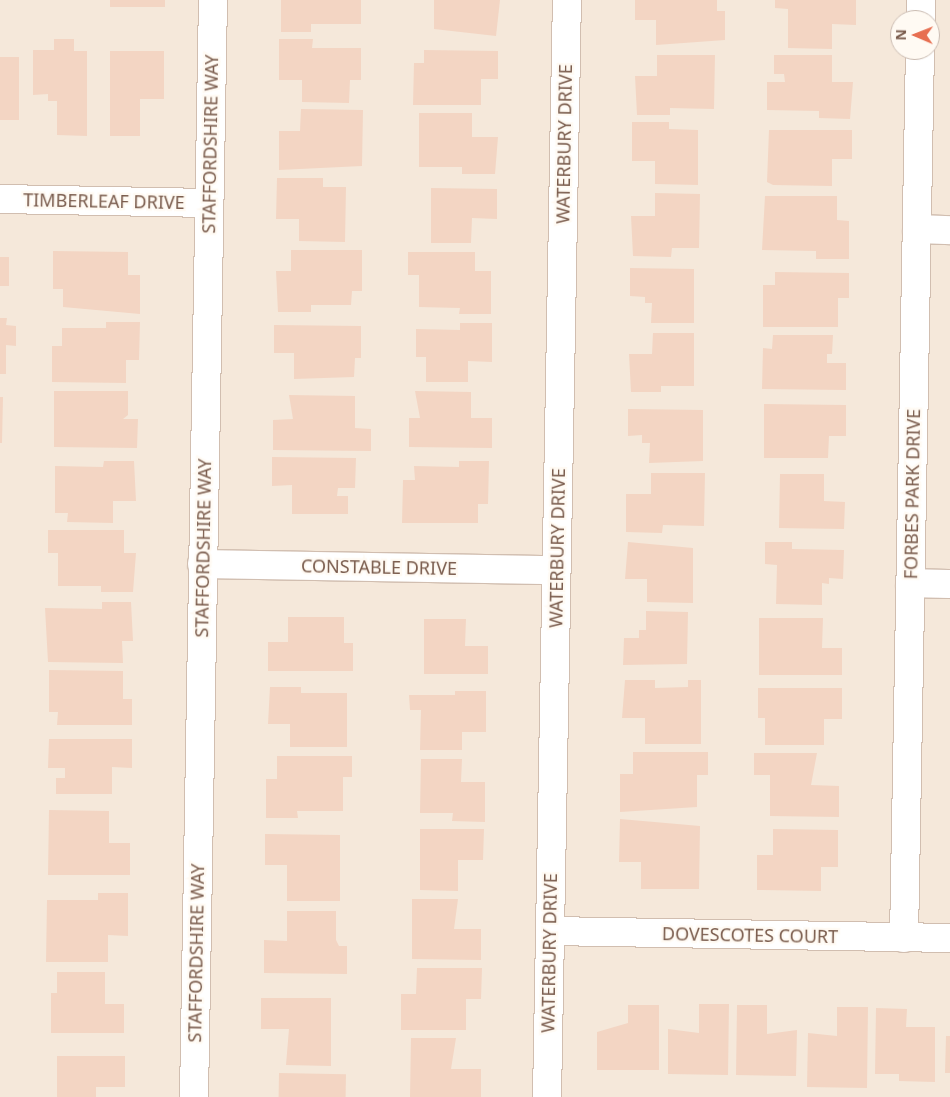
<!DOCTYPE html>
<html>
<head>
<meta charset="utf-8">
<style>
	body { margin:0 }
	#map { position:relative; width:950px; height:1097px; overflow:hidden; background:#fdf6ec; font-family:"Noto Sans",sans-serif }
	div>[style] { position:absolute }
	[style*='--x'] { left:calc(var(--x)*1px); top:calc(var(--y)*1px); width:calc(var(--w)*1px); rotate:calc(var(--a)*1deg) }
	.residential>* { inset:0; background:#f5e8da }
	.building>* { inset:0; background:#f3d5c3; transform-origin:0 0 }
	.roads { filter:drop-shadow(1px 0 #d1beb0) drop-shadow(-1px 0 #d1beb0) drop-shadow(0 1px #d1beb0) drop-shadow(0 -1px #d1beb0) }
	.street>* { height:28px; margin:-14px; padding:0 14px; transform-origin:14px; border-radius:14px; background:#fff }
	span { translate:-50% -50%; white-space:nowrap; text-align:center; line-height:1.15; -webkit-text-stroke:4.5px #fffaf3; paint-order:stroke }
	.street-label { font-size:18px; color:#7a5c4d }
	.north { position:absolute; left:890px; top:10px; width:50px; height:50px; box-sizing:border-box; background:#fffaf3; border:1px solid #cabbb1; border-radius:50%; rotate:271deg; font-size:14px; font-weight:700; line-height:20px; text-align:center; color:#7a5c4d }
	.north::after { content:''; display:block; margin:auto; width:18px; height:22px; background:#e76f51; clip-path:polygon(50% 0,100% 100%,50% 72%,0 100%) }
</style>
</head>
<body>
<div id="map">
	<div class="residential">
		<div style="clip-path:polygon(evenodd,0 0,950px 0,950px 1097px,0 1097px,0 0,900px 20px,930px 20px,930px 50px,900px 50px,900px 20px)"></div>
	</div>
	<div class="building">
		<div style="left:110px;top:0;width:55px;height:7px"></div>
		<div style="clip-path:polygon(281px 0,361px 0,361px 24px,311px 24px,311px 32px,281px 32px)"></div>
		<div style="clip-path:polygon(434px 0,500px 0,496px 36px,434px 29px)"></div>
		<div style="clip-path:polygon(635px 0,717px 0,717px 11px,725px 11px,725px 40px,656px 45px,656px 20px,635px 20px)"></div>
		<div style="clip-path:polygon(775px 0,856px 0,856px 25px,832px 24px,832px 49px,788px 48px,788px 9px,775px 8px)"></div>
		<div style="clip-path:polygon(54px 39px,74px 39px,74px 51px,87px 51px,87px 136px,57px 135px,57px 101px,48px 101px,48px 94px,33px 95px,33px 50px,54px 50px)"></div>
		<div style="clip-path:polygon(279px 39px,313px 39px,312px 48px,361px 48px,361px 80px,350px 80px,349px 103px,302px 102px,302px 80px,279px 80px)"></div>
		<div style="clip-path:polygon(424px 50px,498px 51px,498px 79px,481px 79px,481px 105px,413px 105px,414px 63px,424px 63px)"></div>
		<div style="clip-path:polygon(110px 51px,164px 51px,164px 99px,140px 99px,140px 136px,110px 136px)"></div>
		<div style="clip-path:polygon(657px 55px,715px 55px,714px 109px,670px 108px,670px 115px,637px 115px,635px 76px,657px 76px)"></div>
		<div style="clip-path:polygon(774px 55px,832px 55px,832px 82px,853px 82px,850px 119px,819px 118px,819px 111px,767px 110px,767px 82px,785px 82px,784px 74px,774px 74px)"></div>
		<div style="left:0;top:57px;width:19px;height:63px"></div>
		<div style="clip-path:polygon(301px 109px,363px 110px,362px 166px,279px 170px,279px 131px,300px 131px)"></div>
		<div style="clip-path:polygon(419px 113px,472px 113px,472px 137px,498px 137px,495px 174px,462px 174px,462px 167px,419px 167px)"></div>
		<div style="clip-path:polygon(632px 122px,669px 122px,669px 129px,698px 130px,698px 185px,655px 184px,655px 161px,632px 161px)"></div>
		<div style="clip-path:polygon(769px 130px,852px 130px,852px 159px,832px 159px,832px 186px,773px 185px,767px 182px)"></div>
		<div style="clip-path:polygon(277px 178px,323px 178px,323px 187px,346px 187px,345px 242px,299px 241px,299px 219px,276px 219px)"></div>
		<div style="clip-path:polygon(431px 188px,497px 189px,497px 219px,472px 218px,471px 243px,431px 243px)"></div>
		<div style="clip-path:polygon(655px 193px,700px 194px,699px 248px,672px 248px,671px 257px,633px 256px,631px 216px,655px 216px)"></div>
		<div style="clip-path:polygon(765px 196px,837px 196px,837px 220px,849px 221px,849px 259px,816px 259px,816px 251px,762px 250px)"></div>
		<div style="clip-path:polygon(291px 250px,362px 250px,362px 291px,352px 291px,351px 305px,311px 305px,311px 312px,278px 312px,276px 271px,291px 271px)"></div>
		<div style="clip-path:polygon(53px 251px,128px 252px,128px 275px,140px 275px,140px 314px,63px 307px,63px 289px,53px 289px)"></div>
		<div style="clip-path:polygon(408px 252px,475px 252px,475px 271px,491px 271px,491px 314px,459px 314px,460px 308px,419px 307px,419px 275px,408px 275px)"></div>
		<div style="left:0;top:257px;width:9px;height:29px"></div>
		<div style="clip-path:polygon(630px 268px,694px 269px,694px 323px,651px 323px,652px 303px,645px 303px,645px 297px,630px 296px)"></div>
		<div style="clip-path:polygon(775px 272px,849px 273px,849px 298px,838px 298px,838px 327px,763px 327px,763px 285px,775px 285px)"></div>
		<div style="clip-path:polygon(0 318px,7px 318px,6px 325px,16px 326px,16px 346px,6px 345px,6px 374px,0 374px)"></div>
		<div style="clip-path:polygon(106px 322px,140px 322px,139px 360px,126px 360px,126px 383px,52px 382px,52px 346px,62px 346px,62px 328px,106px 328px)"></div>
		<div style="clip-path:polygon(460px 323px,492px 323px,492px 362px,468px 361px,468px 382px,426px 382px,426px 357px,416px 357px,416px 329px,460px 330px)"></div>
		<div style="clip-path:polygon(274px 325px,361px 326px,361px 358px,355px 358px,354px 377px,294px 379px,294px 353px,274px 353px)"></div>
		<div style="clip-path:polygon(653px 333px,694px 333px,694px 386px,661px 386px,661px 392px,631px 392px,629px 354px,652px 354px)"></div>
		<div style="clip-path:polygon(773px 335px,833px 335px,832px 354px,827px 354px,827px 363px,846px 363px,846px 390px,762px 389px,763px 348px,772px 349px)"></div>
		<div style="clip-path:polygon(54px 391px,128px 391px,128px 415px,123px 419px,138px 419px,137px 448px,54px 447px)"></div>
		<div style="clip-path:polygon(415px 391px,471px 392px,471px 418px,492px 418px,492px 448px,409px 447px,409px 418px,420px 418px)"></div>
		<div style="clip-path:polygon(289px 395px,355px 396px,355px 428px,371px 429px,371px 451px,273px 450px,273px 420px,293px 419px)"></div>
		<div style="clip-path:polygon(0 397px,3px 397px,2px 443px,0 443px)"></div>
		<div style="clip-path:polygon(764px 404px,846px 405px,846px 436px,829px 436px,828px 458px,764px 458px)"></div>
		<div style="clip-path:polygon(628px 409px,703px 410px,703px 461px,649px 463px,650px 443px,642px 443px,642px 435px,628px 436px)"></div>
		<div style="clip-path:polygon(272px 457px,356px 458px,355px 488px,338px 488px,337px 496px,348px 496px,348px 514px,292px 514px,292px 485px,272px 486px)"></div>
		<div style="clip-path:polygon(104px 461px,134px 461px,136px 501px,113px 501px,113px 523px,67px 522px,68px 513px,55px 513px,55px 466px,103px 467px)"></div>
		<div style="clip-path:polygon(459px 461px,489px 461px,488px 504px,478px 504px,478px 523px,402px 523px,403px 480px,415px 480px,414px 466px,459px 467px)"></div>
		<div style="clip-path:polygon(651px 473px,705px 473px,704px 526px,663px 525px,662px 533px,626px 532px,626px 494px,651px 494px)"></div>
		<div style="clip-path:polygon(780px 474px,824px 474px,824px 501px,845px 502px,844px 529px,779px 528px)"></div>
		<div style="clip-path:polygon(48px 530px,124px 530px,124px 553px,136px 553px,133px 592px,101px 592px,101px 586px,58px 586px,58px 553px,48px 553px)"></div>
		<div style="clip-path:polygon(628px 542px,693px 548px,693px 603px,647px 602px,647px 579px,625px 579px)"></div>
		<div style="clip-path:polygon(765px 542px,792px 542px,792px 549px,844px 550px,843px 579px,829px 578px,829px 584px,822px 583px,822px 605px,776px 604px,777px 565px,765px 564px)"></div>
		<div style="clip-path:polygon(102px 602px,131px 602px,133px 641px,122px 641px,123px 663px,48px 662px,45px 608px,102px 609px)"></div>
		<div style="clip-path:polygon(646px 611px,688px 612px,687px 664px,623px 665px,624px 638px,639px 638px,639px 630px,646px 630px)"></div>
		<div style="clip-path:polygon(288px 617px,344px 617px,344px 643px,353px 643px,353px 671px,268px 671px,268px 642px,288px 642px)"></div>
		<div style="clip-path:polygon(759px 618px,823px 618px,822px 648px,842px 648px,842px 675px,759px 675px)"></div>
		<div style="clip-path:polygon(424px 619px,466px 619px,465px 646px,488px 646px,488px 674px,424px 674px)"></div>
		<div style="clip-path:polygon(49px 670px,123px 671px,123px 699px,132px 699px,132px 725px,57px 725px,58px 712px,49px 712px)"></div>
		<div style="clip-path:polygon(625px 680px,655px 680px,655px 688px,688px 687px,688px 680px,701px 680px,701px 744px,645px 744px,645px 718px,622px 718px)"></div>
		<div style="clip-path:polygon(270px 687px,301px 687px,301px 693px,347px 693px,347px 747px,290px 747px,290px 724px,268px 724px)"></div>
		<div style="clip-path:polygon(758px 688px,842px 688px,842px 719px,824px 719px,824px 745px,765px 745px,765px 718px,758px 718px)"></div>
		<div style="clip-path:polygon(455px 691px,486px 691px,486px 732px,462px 732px,462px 750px,420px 750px,421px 710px,410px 710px,409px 695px,455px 695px)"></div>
		<div style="clip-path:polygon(49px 739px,132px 739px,132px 768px,112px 767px,112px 794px,56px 794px,56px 778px,65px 778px,65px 768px,48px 768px)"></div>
		<div style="clip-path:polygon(633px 752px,708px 752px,708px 775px,697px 775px,697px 807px,620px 812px,620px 774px,633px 774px)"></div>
		<div style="clip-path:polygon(754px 753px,817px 753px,811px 785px,839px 786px,839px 817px,770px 816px,770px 775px,754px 775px)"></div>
		<div style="clip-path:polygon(277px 756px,352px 756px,352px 777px,343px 777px,343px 811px,297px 811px,298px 818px,266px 818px,266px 779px,277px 779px)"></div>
		<div style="clip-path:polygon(421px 759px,462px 759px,461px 782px,485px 782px,485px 822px,452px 821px,453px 813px,420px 813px)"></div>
		<div style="clip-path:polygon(49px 810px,109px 811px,109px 843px,130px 843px,130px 875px,48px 875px)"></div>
		<div style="clip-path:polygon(620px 819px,700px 826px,699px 889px,641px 889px,641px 862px,619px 862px)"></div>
		<div style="clip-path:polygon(420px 829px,484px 829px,483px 860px,458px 860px,458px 891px,420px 890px)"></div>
		<div style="clip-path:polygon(773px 829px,838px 830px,838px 867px,821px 867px,821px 891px,757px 890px,757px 855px,773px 855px)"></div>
		<div style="clip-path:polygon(265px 834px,340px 835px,340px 901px,287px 901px,287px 865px,265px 865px)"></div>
		<div style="clip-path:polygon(98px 893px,128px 893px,128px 936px,108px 935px,108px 962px,46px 962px,47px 900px,98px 900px)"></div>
		<div style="clip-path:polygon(412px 899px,458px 899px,454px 929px,481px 929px,481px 960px,412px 959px)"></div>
		<div style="clip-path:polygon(287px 911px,336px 911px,336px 940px,339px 946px,347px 946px,347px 974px,264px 973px,264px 940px,287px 941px)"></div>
		<div style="clip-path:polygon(417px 968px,482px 968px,481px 999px,466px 999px,466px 1030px,401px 1030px,401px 994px,416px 994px)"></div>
		<div style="clip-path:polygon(57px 972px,105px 972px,105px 1004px,124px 1004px,124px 1033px,51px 1033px,51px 993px,57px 993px)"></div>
		<div style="clip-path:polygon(261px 998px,331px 998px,331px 1066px,286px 1065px,289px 1029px,261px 1029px)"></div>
		<div style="clip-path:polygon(699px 1004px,729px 1004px,728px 1075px,668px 1074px,668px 1029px,699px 1033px)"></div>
		<div style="clip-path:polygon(628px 1005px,659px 1005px,659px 1070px,597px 1070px,597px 1032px,628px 1023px)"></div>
		<div style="clip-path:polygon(737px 1005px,767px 1005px,767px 1034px,797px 1030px,796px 1076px,736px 1075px)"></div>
		<div style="clip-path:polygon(837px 1007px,868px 1007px,867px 1088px,807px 1087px,808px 1033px,837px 1036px)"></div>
		<div style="clip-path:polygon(876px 1008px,907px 1009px,906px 1027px,935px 1027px,935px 1082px,899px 1081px,899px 1074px,875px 1074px)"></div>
		<div style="clip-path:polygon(946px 1036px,950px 1036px,950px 1073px,945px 1073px)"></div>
		<div style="clip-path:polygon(411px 1038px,456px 1038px,451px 1069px,481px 1069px,481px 1097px,410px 1097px)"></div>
		<div style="clip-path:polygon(57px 1056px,125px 1056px,125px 1087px,96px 1087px,96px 1097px,57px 1097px)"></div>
		<div style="left:279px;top:1073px;width:67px;height:24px;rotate:1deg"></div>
	</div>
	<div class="roads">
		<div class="street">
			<div style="--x:921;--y:20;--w:20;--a:-90"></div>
			<div style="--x:0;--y:199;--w:209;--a:1.1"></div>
			<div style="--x:917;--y:229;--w:33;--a:2"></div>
			<div style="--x:202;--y:564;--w:354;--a:1"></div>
			<div style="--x:910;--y:583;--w:40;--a:1.4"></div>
			<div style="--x:550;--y:931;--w:400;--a:1"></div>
			<div style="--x:904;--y:938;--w:888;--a:-88.97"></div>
			<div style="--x:194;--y:1097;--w:1097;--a:-89.01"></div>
			<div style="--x:547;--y:1097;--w:1097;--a:-88.96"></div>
		</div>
	</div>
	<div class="street-label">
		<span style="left:210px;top:144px;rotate:-89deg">STAFFORDSHIRE WAY</span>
		<span style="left:564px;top:144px;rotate:-89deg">WATERBURY DRIVE</span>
		<span style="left:104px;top:201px;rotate:1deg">TIMBERLEAF DRIVE</span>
		<span style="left:912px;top:494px;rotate:-89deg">FORBES PARK DRIVE</span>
		<span style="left:203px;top:548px;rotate:-89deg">STAFFORDSHIRE WAY</span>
		<span style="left:557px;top:548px;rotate:-89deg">WATERBURY DRIVE</span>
		<span style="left:379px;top:567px;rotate:1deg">CONSTABLE DRIVE</span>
		<span style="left:750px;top:935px;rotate:1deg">DOVESCOTES COURT</span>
		<span style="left:196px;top:953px;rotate:-89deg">STAFFORDSHIRE WAY</span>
		<span style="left:549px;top:953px;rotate:-89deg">WATERBURY DRIVE</span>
	</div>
	<div class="north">N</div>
</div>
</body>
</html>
